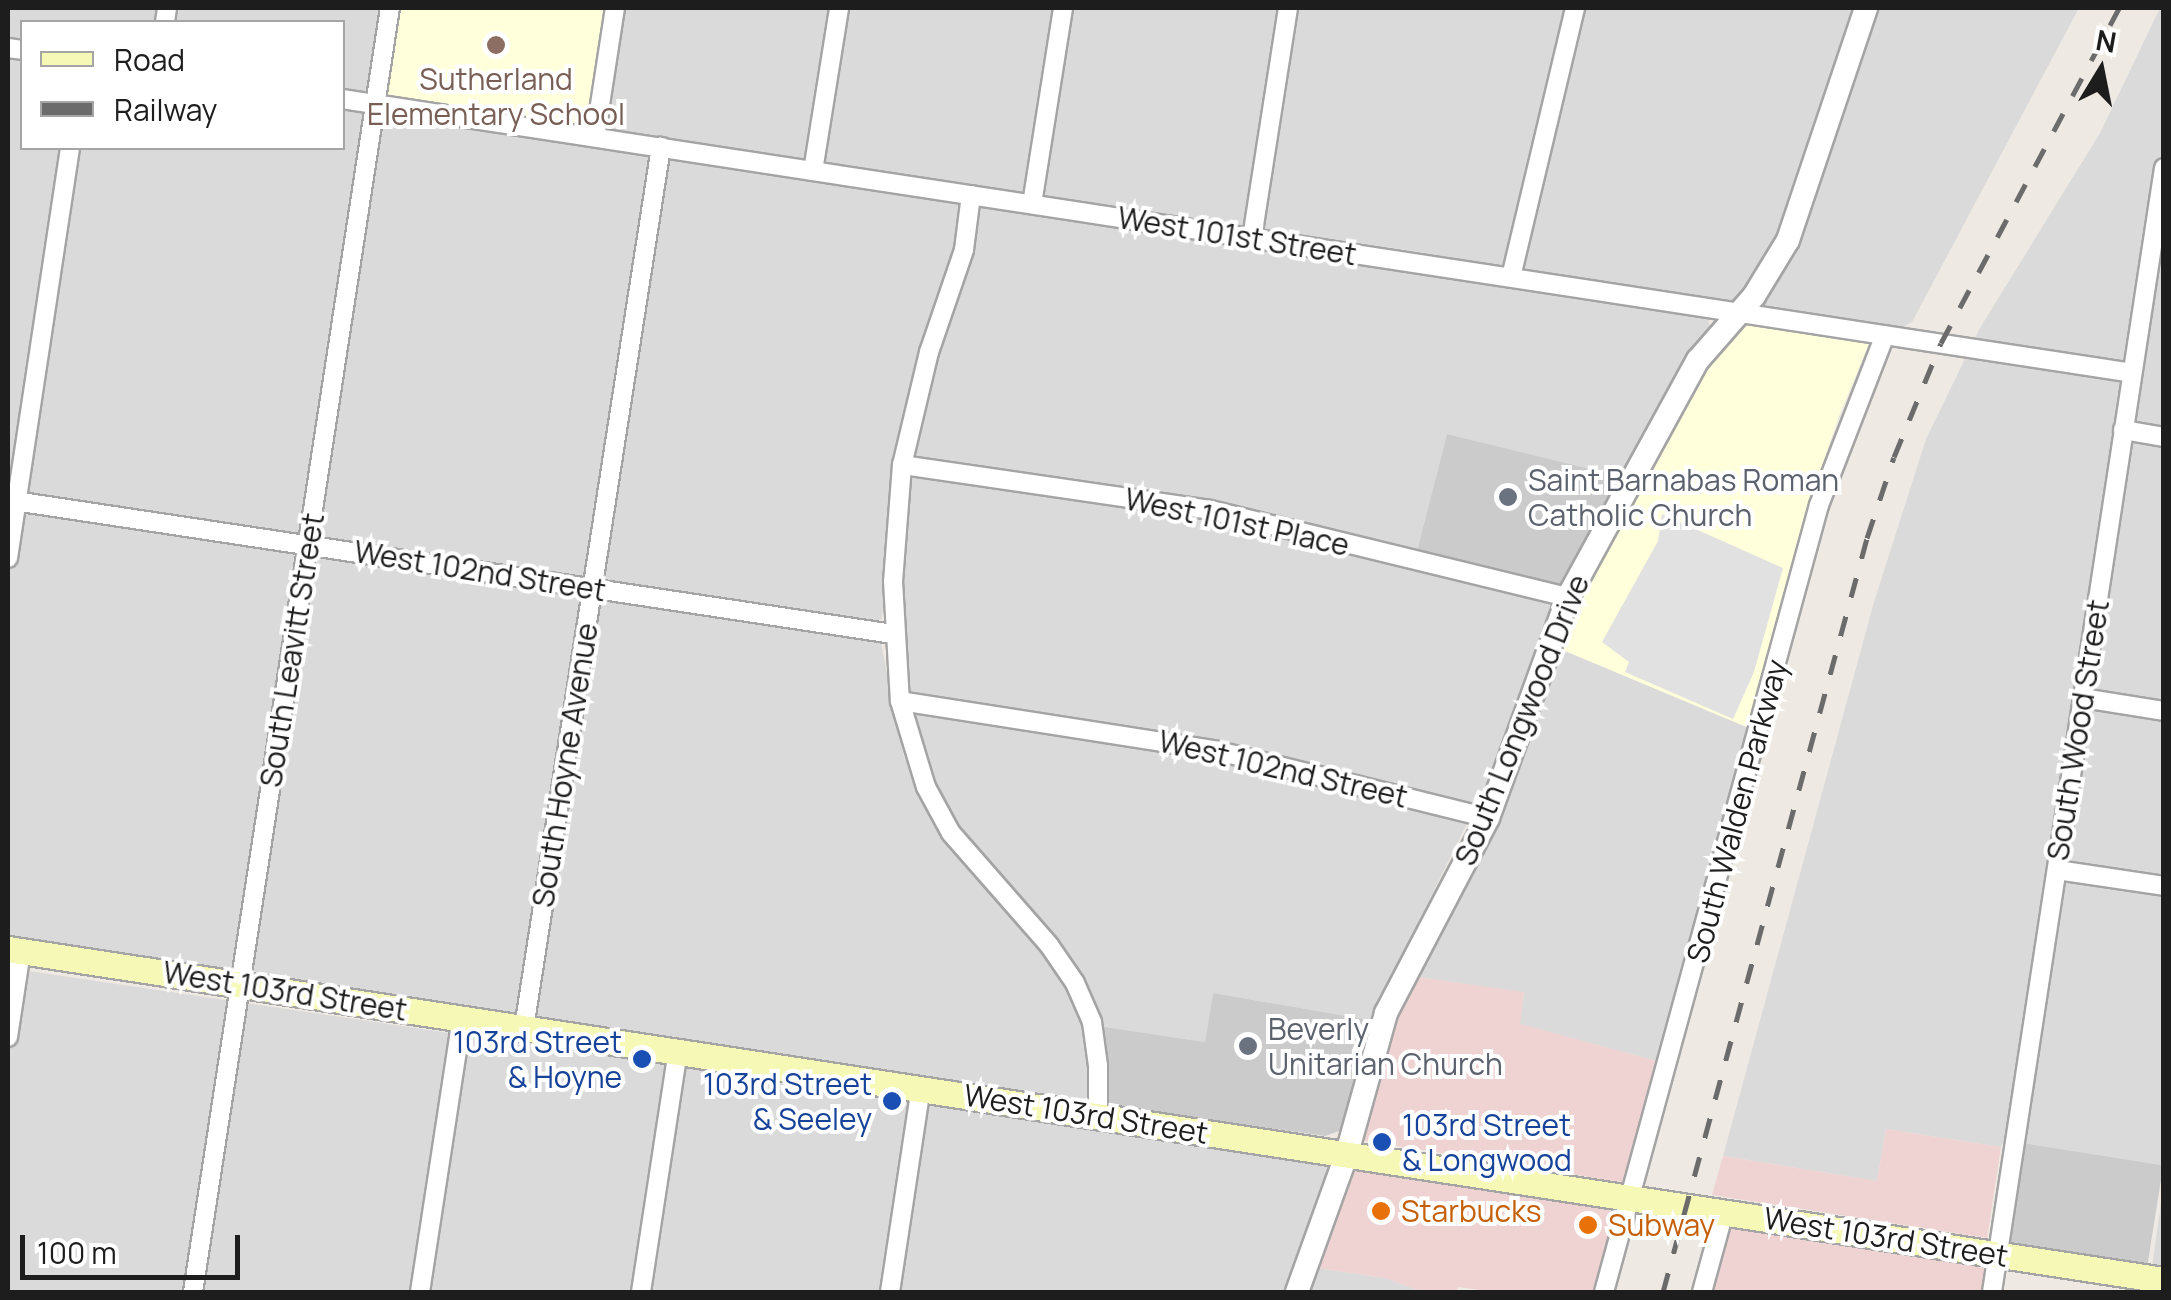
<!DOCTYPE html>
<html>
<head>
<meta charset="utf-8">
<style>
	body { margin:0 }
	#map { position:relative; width:2171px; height:1300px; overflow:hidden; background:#eeeae3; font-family:Manrope,sans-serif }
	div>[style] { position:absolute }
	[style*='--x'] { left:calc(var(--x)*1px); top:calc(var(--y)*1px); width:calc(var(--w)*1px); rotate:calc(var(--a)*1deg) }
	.residential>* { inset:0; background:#dbdada }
	.commercial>* { inset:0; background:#efd3d2 }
	.education>* { inset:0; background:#ffffdb }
	.religious>* { inset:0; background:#cbcbcb; transform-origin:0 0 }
	.parking>* { inset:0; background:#e1e1e1 }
	.roads { filter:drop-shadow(2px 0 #a4a4a4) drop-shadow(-2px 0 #a4a4a4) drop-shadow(0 2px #a4a4a4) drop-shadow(0 -2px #a4a4a4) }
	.minor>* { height:18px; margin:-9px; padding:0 9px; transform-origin:9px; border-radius:9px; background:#fff }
	.tertiary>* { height:22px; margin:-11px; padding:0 11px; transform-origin:11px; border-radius:11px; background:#fff }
	.secondary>* { height:25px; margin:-12.5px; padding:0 12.5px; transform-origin:12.5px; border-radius:12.5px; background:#f6f9b6 }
	.rail>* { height:5px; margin-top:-2.5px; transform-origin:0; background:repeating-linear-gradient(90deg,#6b6b6b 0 20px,transparent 0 40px) }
	.dots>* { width:28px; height:28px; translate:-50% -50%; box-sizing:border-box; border:5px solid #fff; border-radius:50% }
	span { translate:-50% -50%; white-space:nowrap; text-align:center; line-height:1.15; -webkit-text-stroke:8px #fff; paint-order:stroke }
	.education-label { font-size:30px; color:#785e54 }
	.street-label { font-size:30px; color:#1d1d1d }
	.worship-label { font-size:30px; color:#5b616d }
	.left { translate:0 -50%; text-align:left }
	.transit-label { font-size:30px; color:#164399 }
	.right { translate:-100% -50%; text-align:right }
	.food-label { font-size:30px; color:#c56008 }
	.frame { position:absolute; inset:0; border:10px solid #1d1d1d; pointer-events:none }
	.legend { position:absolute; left:20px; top:20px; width:325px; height:130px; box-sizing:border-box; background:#fff; border:2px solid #a5a5a5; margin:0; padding:12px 18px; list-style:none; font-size:30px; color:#1d1d1d }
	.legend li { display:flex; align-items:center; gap:20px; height:50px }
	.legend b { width:50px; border:2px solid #a5a5a5 }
	.north { position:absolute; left:2051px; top:20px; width:100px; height:100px; -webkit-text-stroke:8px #fff; paint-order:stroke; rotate:10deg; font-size:28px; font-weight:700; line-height:40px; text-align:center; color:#1d1d1d }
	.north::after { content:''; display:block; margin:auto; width:35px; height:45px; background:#1d1d1d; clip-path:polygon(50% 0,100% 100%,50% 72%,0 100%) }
	.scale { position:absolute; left:20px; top:1235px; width:220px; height:45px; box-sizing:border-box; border:5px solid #1d1d1d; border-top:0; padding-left:12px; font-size:30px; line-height:35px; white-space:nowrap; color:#1d1d1d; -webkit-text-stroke:8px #fff; paint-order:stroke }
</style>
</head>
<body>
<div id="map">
	<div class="residential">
		<div style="clip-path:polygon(8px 8px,380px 8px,367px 94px,343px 90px,342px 22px,22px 22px,22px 42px,8px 39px)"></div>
		<div style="clip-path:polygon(623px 8px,2079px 8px,1912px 322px,1903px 327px,1688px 298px,1413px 251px,609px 131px,605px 129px)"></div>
		<div style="clip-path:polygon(2160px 8px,2163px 8px,2163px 1165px,2004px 1140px,2001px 1147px,1886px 1129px,1877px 1181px,1723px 1156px,1874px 602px,1926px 439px,1980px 328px,2100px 133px)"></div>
		<div style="clip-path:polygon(8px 58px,22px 60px,22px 148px,342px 148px,343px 109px,956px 202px,961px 208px,955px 253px,924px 343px,905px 414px,891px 502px,882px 619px,873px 622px,8px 490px)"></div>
		<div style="clip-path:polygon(983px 206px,1706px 313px,1711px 329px,1683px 364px,1623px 477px,1447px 434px,1417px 551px,1207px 501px,912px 456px,920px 408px,976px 208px)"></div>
		<div style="clip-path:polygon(908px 476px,1222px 521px,1554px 602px,1488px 781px,1370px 1020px,1213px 993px,1205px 1042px,1098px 1026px,1091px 997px,1070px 962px,966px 840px,926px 764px,909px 715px,896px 608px)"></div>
		<div style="clip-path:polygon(8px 509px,881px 643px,904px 757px,940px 826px,1039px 944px,1077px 1002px,1089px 1042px,1087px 1102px,8px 937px)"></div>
		<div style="clip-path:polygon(1558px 648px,1749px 728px,1660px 1062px,1519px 1024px,1524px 993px,1417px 977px)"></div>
		<div style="clip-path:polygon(8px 968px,1346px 1165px,1311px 1267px,1385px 1278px,1423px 1292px,8px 1292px)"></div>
		<div style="clip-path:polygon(2163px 1189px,2163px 1268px,2152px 1267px)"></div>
	</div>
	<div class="commercial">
		<div style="clip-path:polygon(1417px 977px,1524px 992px,1520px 1024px,1660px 1062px,1627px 1183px,1360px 1140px,1394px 1018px)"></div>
		<div style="clip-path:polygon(1886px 1129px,2001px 1147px,1987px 1238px,1712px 1195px,1723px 1156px,1877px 1181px)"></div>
		<div style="clip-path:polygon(1346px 1165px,1620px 1209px,1595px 1292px,1495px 1292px,1458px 1287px,1456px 1292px,1423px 1292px,1385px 1278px,1311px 1267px)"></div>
		<div style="clip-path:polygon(1728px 1227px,1989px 1267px,1985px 1292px,1711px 1292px)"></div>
	</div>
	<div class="education">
		<div style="clip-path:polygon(399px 8px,605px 8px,586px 128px,386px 96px)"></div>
		<div style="clip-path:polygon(1747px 323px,1869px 344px,1839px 416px,1813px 493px,1749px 728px,1558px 648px,1595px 568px,1705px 369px,1740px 325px)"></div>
	</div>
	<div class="religious">
		<div style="clip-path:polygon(1447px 434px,1623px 477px,1563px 587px,1417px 551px)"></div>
		<div style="clip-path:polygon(1213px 993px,1370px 1020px,1342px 1130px,1325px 1136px,1103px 1105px,1098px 1026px,1205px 1042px)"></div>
		<div style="left:2023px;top:1143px;width:142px;height:104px;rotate:9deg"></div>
	</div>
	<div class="parking">
		<div style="clip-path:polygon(1662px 514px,1783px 568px,1754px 672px,1733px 719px,1625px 672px,1629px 662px,1602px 642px,1658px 541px)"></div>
	</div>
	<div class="roads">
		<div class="minor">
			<div style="--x:165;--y:22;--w:14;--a:-82"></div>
			<div style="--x:8;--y:48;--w:14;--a:8"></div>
			<div style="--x:342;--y:99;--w:1811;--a:8.7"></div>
			<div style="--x:595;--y:137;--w:131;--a:-81.2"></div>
			<div style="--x:813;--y:171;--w:165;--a:-80.9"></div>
			<div style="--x:971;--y:195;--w:55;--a:97.3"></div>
			<div style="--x:964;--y:250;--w:108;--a:108.9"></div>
			<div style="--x:929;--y:352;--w:116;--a:103.4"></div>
			<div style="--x:902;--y:465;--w:116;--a:94.4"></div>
			<div style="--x:893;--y:581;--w:120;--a:86.7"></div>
			<div style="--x:900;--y:701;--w:90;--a:73.2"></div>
			<div style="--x:926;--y:787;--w:52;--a:61.5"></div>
			<div style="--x:951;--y:833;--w:149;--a:48.8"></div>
			<div style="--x:1049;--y:945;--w:46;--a:55.6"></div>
			<div style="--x:1075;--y:983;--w:43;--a:66.4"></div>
			<div style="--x:1092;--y:1022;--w:44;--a:82.2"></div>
			<div style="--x:1098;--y:1066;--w:49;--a:90"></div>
			<div style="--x:1032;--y:204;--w:198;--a:-81"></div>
			<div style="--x:1252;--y:238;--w:233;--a:-81.1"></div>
			<div style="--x:1511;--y:277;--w:277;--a:-76.6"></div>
			<div style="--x:2123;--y:430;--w:42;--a:9.7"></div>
			<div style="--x:902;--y:465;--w:311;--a:8.3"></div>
			<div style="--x:1210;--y:510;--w:368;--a:13.7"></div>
			<div style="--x:8;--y:500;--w:895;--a:8.61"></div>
			<div style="--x:8;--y:558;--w:415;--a:-81.4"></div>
			<div style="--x:2083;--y:698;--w:82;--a:9.1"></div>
			<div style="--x:900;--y:701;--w:322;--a:8.9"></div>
			<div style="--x:1218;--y:751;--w:278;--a:13.9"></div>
			<div style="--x:2057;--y:870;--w:108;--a:8.5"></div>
			<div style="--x:524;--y:1028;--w:892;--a:-81.16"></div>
			<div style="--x:8;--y:1037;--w:87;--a:-81.4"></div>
			<div style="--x:193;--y:1292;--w:1299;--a:-81.28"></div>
			<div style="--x:420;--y:1292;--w:277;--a:-81.3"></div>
			<div style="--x:641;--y:1292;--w:244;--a:-81.3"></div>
			<div style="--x:890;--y:1292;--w:206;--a:-81.4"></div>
			<div style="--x:1604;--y:1292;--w:816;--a:-74.72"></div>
			<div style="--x:1819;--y:505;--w:182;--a:-68.8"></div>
			<div style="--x:1702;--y:1292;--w:83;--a:-74.6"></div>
			<div style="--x:1992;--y:1292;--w:1137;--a:-81.3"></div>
		</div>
		<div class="tertiary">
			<div style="--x:1297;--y:1292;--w:148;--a:-70.2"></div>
			<div style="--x:1347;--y:1153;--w:145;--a:-74.4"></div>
			<div style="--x:1386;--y:1013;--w:220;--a:-62.4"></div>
			<div style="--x:1488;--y:818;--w:235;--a:-70.1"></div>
			<div style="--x:1568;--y:597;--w:270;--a:-61.3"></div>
			<div style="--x:1698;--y:360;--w:85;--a:-48.8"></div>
			<div style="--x:1754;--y:296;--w:66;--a:-58.7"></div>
			<div style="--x:1788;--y:240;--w:245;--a:-71.4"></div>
		</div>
		<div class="secondary">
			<div style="--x:8;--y:949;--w:2181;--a:8.73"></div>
		</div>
	</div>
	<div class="rail">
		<div style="--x:1663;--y:1292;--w:781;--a:-74.86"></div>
		<div style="--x:1867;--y:538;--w:85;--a:-71.6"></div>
		<div style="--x:1894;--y:457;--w:123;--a:-67.6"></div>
		<div style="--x:1941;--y:343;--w:379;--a:-62"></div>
	</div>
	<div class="dots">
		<div style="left:496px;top:45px;background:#8d6e63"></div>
		<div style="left:1508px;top:497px;background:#6b7280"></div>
		<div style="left:1248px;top:1046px;background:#6b7280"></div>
		<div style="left:642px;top:1059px;background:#1a4fb4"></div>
		<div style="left:892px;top:1101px;background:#1a4fb4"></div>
		<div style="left:1382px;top:1142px;background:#1a4fb4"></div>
		<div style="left:1381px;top:1211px;background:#e8710a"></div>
		<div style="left:1588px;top:1225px;background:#e8710a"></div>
	</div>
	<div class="education-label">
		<span style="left:496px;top:96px">Sutherland<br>Elementary School</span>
	</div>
	<div class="street-label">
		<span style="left:1237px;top:236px;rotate:9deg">West 101st Street</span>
		<span style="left:1237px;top:522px;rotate:12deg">West 101st Place</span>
		<span style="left:480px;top:571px;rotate:9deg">West 102nd Street</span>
		<span style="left:292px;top:650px;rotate:-81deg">South Leavitt Street</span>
		<span style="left:1522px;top:720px;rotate:-68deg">South Longwood Drive</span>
		<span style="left:2078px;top:730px;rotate:-81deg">South Wood Street</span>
		<span style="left:565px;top:765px;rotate:-81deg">South Hoyne Avenue</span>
		<span style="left:1283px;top:769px;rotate:13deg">West 102nd Street</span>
		<span style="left:1737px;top:811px;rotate:-75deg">South Walden Parkway</span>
		<span style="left:285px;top:991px;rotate:9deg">West 103rd Street</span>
		<span style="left:1086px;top:1114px;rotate:9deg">West 103rd Street</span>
		<span style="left:1886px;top:1237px;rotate:9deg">West 103rd Street</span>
	</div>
	<div class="worship-label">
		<span class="left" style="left:1528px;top:497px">Saint Barnabas Roman<br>Catholic Church</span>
		<span class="left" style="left:1268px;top:1046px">Beverly<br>Unitarian Church</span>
	</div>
	<div class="transit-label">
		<span class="right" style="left:622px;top:1059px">103rd Street<br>&amp; Hoyne</span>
		<span class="right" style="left:872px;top:1101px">103rd Street<br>&amp; Seeley</span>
		<span class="left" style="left:1402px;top:1142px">103rd Street<br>&amp; Longwood</span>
	</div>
	<div class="food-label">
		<span class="left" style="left:1401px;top:1211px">Starbucks</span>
		<span class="left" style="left:1608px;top:1225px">Subway</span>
	</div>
	<div class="frame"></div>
	<ul class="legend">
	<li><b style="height:12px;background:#f6f9b6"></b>Road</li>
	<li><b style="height:12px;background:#6b6b6b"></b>Railway</li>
	</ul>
	<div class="north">N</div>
	<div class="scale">100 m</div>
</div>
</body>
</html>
